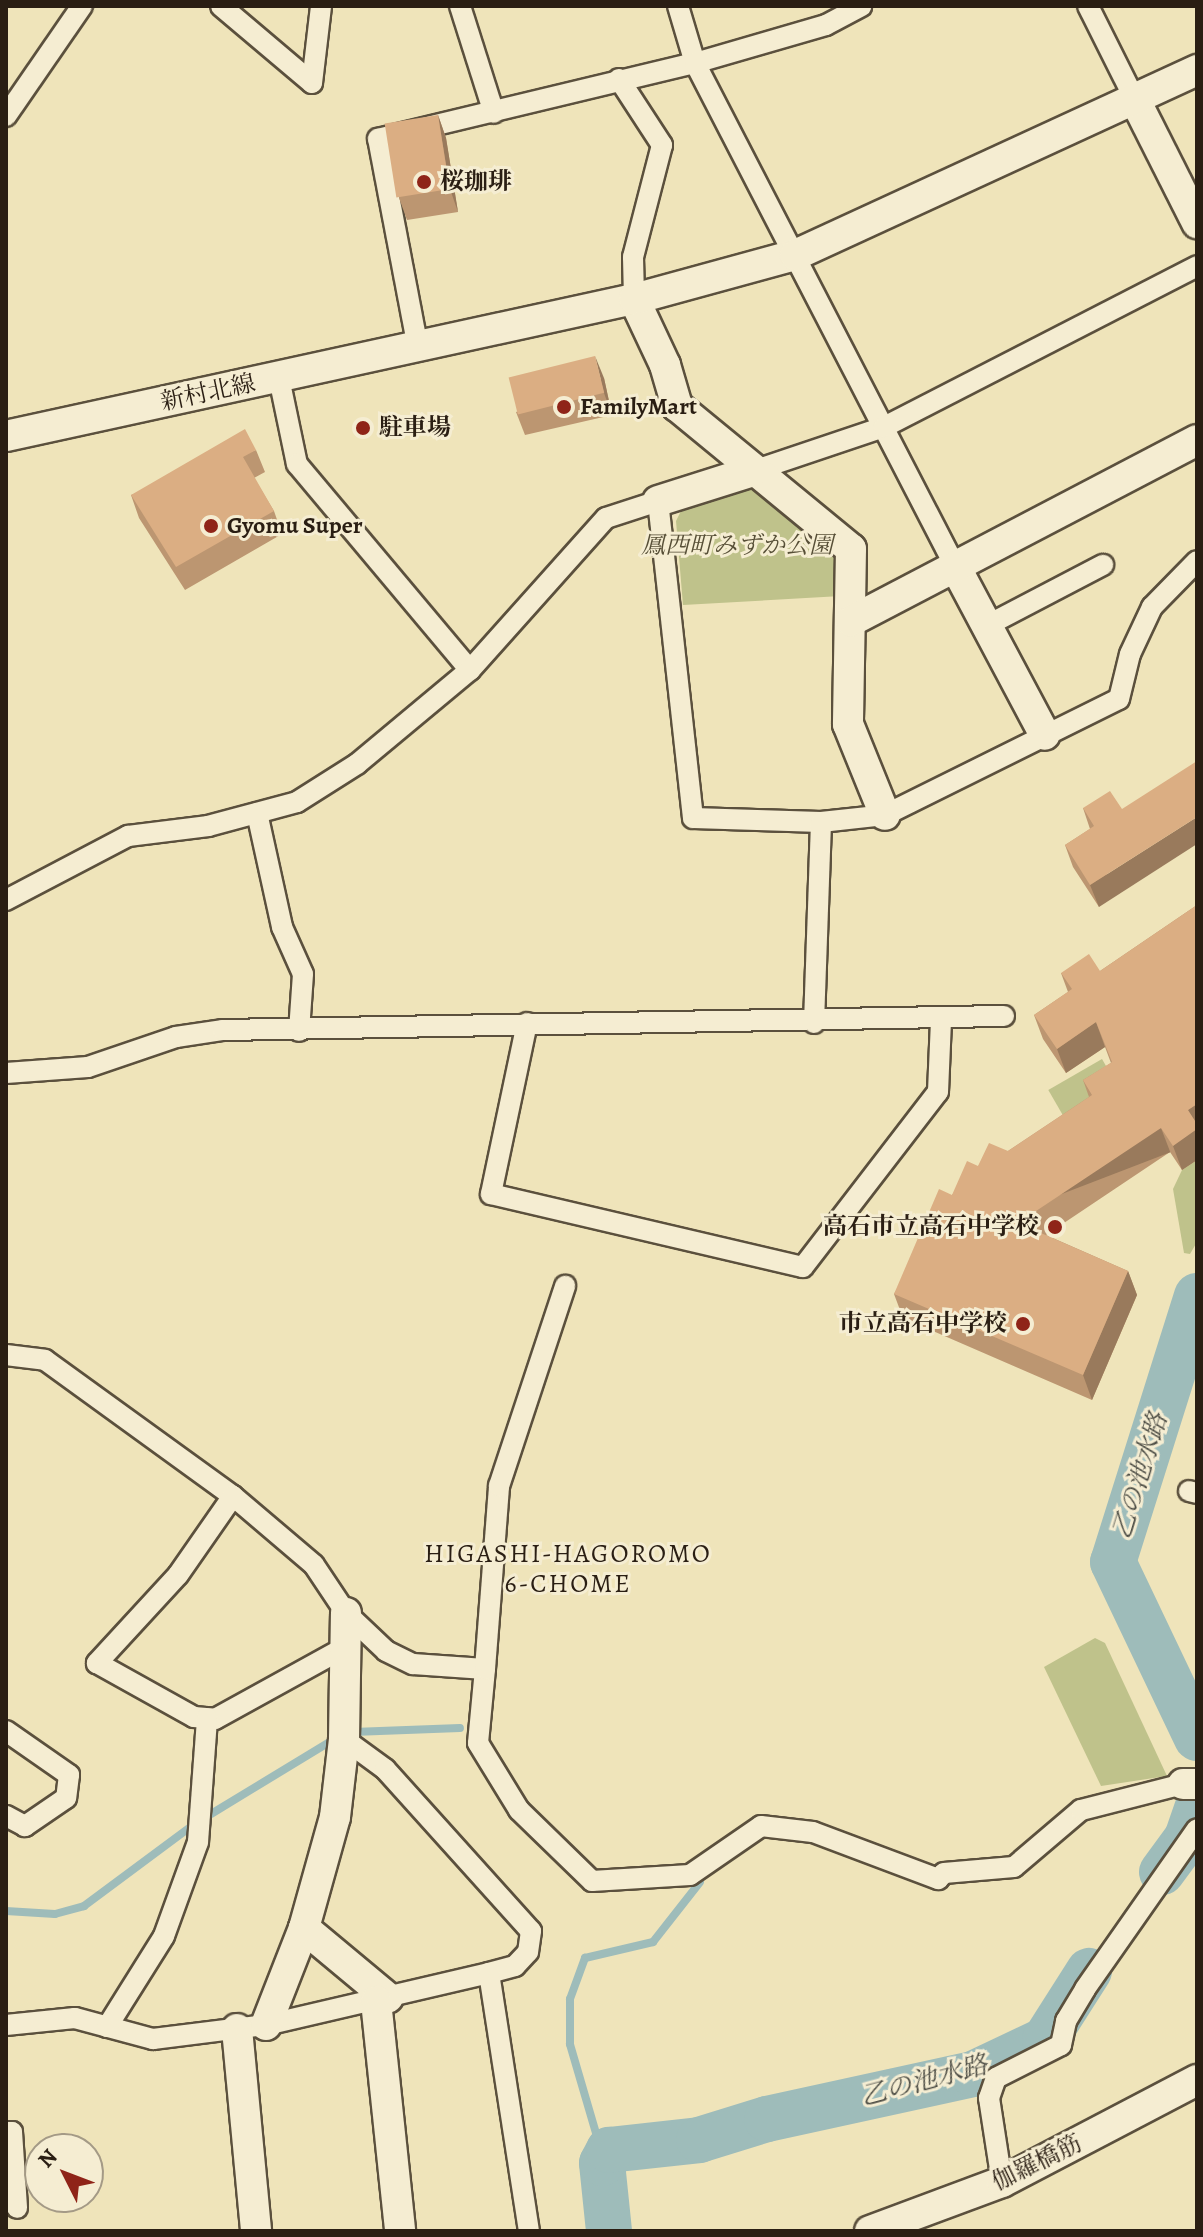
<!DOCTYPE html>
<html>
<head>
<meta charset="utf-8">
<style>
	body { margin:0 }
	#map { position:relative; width:1203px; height:2237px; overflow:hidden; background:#efe4ba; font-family:Alegreya,"Noto Serif JP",serif }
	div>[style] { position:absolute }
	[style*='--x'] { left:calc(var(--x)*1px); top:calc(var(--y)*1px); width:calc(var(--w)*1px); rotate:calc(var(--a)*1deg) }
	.green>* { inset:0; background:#bfc28b; transform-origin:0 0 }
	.stream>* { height:8px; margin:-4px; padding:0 4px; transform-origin:4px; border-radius:4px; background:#9ebcba }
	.river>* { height:46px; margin:-23px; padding:0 23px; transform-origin:23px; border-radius:23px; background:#9ebcba }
	.roads { filter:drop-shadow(2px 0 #5b503d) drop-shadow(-2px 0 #5b503d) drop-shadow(0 2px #5b503d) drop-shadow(0 -2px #5b503d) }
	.street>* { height:20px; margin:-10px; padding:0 10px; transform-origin:10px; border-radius:10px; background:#f5edd2 }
	.secondary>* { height:30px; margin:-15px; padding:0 15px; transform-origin:15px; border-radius:15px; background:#f5edd2 }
	.wall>* { inset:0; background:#bc9671 }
	.shaded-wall>* { inset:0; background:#997a5c; transform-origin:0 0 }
	.building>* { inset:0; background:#dbae83; transform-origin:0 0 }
	.dots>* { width:22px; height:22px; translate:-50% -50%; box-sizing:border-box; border:4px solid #f5edd2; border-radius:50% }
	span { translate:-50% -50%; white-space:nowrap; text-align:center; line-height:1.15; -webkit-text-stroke:6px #f5edd2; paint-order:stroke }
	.poi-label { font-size:24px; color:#2a1e13; font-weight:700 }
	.left { translate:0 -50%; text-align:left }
	.right { translate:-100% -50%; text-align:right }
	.street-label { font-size:24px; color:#2a1e13 }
	.park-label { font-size:24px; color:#574f37; font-style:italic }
	.water-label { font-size:26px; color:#4d4d45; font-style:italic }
	.neighbourhood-label { font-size:26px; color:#2a1e13; letter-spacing:2px }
	.frame { position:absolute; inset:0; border:8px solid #2a1e13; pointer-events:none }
	.north { position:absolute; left:24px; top:2133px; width:80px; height:80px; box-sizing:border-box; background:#f5edd2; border:2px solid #a49a86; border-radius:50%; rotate:312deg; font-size:22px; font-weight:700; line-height:32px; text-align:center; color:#2a1e13 }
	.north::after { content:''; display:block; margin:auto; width:28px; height:36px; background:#8f2418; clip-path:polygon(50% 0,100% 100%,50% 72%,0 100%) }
</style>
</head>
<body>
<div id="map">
	<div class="green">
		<div style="clip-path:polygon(753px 484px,831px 547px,840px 568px,841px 596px,683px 605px,676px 521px,684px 505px)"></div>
		<div style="left:1102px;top:1059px;width:30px;height:62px;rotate:60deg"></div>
		<div style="clip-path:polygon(1197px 1160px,1197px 1242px,1190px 1254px,1184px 1253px,1173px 1189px,1182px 1170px)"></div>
		<div style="clip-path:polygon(1095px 1638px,1105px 1643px,1167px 1776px,1101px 1786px,1044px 1667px)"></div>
	</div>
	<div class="stream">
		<div style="--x:353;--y:1732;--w:107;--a:-2.1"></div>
		<div style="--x:211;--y:1814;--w:137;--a:-31.3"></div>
		<div style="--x:6;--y:1911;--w:49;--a:3.5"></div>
		<div style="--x:55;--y:1914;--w:30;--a:-15"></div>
		<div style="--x:84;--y:1906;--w:131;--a:-36.6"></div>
		<div style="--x:609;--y:2150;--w:15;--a:-138"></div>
		<div style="--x:598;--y:2140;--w:100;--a:-106.3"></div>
		<div style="--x:570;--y:2044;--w:45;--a:-90"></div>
		<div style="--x:570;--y:1999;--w:44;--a:-69.9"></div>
		<div style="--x:585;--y:1958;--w:70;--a:-13.2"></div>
		<div style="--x:653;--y:1942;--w:76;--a:-51.9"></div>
	</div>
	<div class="river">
		<div style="--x:1197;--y:1296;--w:279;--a:107.5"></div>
		<div style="--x:1113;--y:1562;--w:195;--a:64.5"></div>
		<div style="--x:1162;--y:1872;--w:42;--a:-53.7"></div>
		<div style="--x:1187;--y:1838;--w:31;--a:-71"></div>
		<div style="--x:609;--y:2231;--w:68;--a:-95.9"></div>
		<div style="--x:602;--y:2163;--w:15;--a:-62"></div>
		<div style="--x:609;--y:2150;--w:91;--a:-6.3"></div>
		<div style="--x:699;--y:2140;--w:71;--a:-17.2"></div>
		<div style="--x:767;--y:2119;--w:211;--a:-12.3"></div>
		<div style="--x:973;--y:2074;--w:80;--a:-25.3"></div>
		<div style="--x:1045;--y:2040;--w:82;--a:-57.5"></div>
	</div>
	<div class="roads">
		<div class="street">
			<div style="--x:221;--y:6;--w:119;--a:40.2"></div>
			<div style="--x:312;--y:83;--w:78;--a:-83.3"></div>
			<div style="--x:460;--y:6;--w:112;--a:72.4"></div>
			<div style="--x:678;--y:6;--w:59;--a:73.4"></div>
			<div style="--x:695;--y:63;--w:566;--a:62.67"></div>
			<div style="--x:1088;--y:6;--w:107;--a:63.4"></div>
			<div style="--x:619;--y:79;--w:79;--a:56.9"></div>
			<div style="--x:662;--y:145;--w:116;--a:104.5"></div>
			<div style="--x:633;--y:257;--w:42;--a:88.6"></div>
			<div style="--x:6;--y:116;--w:134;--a:-55.4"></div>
			<div style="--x:418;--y:348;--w:213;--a:-100.8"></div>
			<div style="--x:378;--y:139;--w:326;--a:-13.5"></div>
			<div style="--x:695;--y:63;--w:136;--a:-16.2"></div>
			<div style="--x:826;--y:25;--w:40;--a:-28"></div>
			<div style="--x:279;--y:378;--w:88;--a:78.2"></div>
			<div style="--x:297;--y:464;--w:269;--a:50"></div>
			<div style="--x:753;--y:471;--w:138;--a:-18.6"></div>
			<div style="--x:884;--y:427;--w:352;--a:-27.2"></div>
			<div style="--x:988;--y:625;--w:130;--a:-27.6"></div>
			<div style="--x:257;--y:813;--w:117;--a:77.6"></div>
			<div style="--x:282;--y:927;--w:51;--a:65.9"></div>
			<div style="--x:303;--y:974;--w:57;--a:94"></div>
			<div style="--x:6;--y:900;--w:138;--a:-27.7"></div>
			<div style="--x:128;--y:836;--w:81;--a:-7.1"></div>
			<div style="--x:208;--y:826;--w:92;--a:-15.1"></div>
			<div style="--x:297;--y:802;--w:71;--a:-32.3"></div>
			<div style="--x:357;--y:764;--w:147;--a:-39.8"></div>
			<div style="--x:470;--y:670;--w:204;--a:-48.2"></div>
			<div style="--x:606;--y:518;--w:55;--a:-18.1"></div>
			<div style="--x:658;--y:501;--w:319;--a:83.7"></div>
			<div style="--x:693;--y:818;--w:128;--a:1.8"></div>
			<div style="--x:821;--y:822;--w:64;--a:-6.2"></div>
			<div style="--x:885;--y:815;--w:261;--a:-26.4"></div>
			<div style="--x:1119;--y:699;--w:46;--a:-76.3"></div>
			<div style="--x:1130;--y:654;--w:52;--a:-64.9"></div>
			<div style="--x:1152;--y:607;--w:64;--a:-45.6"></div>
			<div style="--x:527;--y:1023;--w:175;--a:101.9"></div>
			<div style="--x:491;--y:1194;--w:320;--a:13.2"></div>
			<div style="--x:803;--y:1267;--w:221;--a:-52.4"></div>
			<div style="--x:938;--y:1092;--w:73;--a:-87.6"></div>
			<div style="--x:814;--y:1023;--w:201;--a:-88"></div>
			<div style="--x:6;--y:1073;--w:82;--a:-4.2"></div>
			<div style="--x:88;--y:1067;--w:93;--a:-18.8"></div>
			<div style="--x:176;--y:1037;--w:48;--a:-8.5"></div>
			<div style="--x:223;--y:1030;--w:781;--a:-1.03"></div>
			<div style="--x:6;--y:1355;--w:39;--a:7"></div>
			<div style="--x:45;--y:1360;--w:232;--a:35.9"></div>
			<div style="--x:233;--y:1496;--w:106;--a:40.4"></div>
			<div style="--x:314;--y:1565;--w:58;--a:56.3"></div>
			<div style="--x:346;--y:1613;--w:55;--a:43.5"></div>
			<div style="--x:386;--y:1651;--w:30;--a:26"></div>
			<div style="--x:413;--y:1664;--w:72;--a:4"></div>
			<div style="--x:485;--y:1669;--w:74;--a:95.4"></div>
			<div style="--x:478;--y:1743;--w:79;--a:58.5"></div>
			<div style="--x:519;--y:1810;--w:102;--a:44.2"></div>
			<div style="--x:592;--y:1881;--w:98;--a:-3.5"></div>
			<div style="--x:690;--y:1875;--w:86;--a:-34.6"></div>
			<div style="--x:761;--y:1826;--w:52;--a:6.6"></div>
			<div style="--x:813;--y:1832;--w:134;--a:20.6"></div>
			<div style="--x:938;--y:1879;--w:8;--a:-45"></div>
			<div style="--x:944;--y:1873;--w:70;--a:-4.9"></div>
			<div style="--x:1014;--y:1867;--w:88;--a:-40.4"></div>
			<div style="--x:1081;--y:1810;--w:105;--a:-14.3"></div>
			<div style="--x:1189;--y:1491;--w:8;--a:14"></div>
			<div style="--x:233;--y:1496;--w:96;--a:124.8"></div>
			<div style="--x:178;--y:1575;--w:120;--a:132.6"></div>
			<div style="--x:97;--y:1663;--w:111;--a:29.1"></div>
			<div style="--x:194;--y:1717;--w:21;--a:5"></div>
			<div style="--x:215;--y:1719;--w:145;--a:-28.9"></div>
			<div style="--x:485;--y:1669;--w:184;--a:-85.6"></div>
			<div style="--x:499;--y:1486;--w:211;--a:-71.7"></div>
			<div style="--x:6;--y:1731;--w:77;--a:34.9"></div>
			<div style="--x:69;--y:1775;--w:23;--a:97"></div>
			<div style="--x:66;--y:1798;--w:50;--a:145.7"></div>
			<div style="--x:25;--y:1826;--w:21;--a:-152"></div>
			<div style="--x:344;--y:1739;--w:51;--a:36.2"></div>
			<div style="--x:385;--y:1769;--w:218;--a:48"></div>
			<div style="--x:531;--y:1931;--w:21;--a:98"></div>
			<div style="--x:528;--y:1952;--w:19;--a:133"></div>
			<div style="--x:515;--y:1966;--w:27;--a:165"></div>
			<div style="--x:6;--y:2025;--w:69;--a:-5.8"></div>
			<div style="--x:75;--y:2018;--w:81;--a:15.1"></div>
			<div style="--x:153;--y:2039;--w:114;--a:-7.1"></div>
			<div style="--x:266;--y:2025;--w:229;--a:-13.1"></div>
			<div style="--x:489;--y:1973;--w:261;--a:81.2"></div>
			<div style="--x:107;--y:2027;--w:107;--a:-57.9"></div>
			<div style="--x:164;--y:1936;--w:100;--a:-70.1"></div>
			<div style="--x:198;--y:1842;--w:124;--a:-85.8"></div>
			<div style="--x:6;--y:2132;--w:6;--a:0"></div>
			<div style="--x:12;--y:2132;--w:76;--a:86.2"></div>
			<div style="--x:1002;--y:2182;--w:85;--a:-98.8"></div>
			<div style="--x:989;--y:2098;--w:21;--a:-71"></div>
			<div style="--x:996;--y:2078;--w:73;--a:-26.9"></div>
			<div style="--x:1061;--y:2045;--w:25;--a:-78"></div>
			<div style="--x:1066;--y:2021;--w:37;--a:-59"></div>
			<div style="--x:1085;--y:1989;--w:195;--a:-55"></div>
		</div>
		<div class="secondary">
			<div style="--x:1136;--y:102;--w:136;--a:63.2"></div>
			<div style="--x:634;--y:299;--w:73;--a:64.8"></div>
			<div style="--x:665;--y:365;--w:43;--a:73.7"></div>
			<div style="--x:677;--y:406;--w:225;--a:39.4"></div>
			<div style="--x:851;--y:549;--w:175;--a:91"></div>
			<div style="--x:848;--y:724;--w:98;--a:67.9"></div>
			<div style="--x:6;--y:436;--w:643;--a:-12.31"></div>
			<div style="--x:634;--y:299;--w:167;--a:-15.3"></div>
			<div style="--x:795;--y:255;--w:443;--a:-24.7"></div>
			<div style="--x:658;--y:501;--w:100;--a:-17.5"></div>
			<div style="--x:955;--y:566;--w:191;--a:62"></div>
			<div style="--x:851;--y:621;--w:390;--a:-27.6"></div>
			<div style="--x:1183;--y:1784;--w:14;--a:0"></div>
			<div style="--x:304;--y:1928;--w:109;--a:39.8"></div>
			<div style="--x:376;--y:2001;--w:231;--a:84"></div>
			<div style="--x:266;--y:2025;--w:104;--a:-68.6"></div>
			<div style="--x:304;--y:1928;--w:115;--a:-74.4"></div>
			<div style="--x:335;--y:1817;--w:79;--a:-83.4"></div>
			<div style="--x:344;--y:1739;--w:126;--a:-89.1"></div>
			<div style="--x:237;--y:2029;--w:203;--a:84.6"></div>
			<div style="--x:870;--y:2231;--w:141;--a:-20.4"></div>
			<div style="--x:1002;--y:2182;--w:220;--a:-27.6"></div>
		</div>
	</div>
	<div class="wall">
		<div style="clip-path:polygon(438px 115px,446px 138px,458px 212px,407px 220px,399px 198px)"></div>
		<div style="clip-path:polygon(604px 378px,612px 415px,525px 435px,516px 412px)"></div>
		<div style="clip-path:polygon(256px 450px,265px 472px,254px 478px,274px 511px,282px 534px,185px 590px,139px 518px,131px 495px)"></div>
		<div style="clip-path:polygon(1083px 808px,1122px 809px,1099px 907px,1073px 867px,1065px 845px,1090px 829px)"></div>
		<div style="clip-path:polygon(1197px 905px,1197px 1160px,1182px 1170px,1170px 1152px,1046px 1235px,1128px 1271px,1137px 1295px,1092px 1400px,903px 1318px,894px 1294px,952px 1195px,978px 1166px,1008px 1151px,1089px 1097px,1083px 1080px,1111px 1063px,1105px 1047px,1066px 1073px,1043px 1039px,1034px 1015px,1068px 992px,1061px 973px,1100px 971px)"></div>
	</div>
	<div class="shaded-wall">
		<div style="clip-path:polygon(438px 115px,446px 138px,458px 212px,450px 189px)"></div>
		<div style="clip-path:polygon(595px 356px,604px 378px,612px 415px,604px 393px)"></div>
		<div style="clip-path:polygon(1197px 817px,1197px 844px,1099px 907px,1090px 885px)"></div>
		<div style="clip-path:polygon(1096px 1022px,1105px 1047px,1066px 1073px,1057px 1049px)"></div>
		<div style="clip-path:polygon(1197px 1104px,1197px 1160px,1182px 1170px,1173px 1146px,1188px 1110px)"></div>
		<div style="left:1161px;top:1128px;width:26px;height:172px;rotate:69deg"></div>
		<div style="clip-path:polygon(1128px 1271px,1137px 1295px,1092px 1400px,1083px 1375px)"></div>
	</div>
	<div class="building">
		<div style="left:438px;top:115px;width:75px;height:54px;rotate:81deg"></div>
		<div style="left:595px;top:356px;width:38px;height:89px;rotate:76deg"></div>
		<div style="clip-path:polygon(245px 429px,256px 450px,243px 457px,274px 511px,176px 567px,131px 495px)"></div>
		<div style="clip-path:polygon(1197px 761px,1197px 817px,1090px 885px,1065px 845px,1094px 826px,1083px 808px,1110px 791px,1122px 809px)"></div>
		<div style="clip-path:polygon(1197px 905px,1197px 1104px,1188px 1110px,1197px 1124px,1197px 1129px,1173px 1146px,1161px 1128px,1018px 1223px,1128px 1271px,1083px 1375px,894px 1294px,939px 1189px,952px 1195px,967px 1161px,978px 1166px,989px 1143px,1008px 1151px,1092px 1095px,1083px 1080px,1112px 1062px,1096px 1022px,1057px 1049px,1034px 1015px,1072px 989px,1061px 973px,1089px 954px,1100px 971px)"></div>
	</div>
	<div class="dots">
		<div style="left:424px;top:182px;background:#8f2418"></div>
		<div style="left:564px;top:407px;background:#8f2418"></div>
		<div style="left:363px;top:428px;background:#8f2418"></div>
		<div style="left:211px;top:526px;background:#8f2418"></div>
		<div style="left:1055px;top:1227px;background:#8f2418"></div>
		<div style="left:1023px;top:1324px;background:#8f2418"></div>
	</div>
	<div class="poi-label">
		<span class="left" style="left:440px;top:182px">桜珈琲</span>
		<span class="left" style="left:580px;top:407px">FamilyMart</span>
		<span class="left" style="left:379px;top:428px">駐車場</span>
		<span class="left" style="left:227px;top:526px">Gyomu Super</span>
		<span class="right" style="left:1039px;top:1227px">高石市立高石中学校</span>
		<span class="right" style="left:1007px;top:1324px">市立高石中学校</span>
	</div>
	<div class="street-label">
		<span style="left:208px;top:393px;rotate:-12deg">新村北線</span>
		<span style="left:1037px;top:2163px;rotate:-26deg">伽羅橋筋</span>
	</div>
	<div class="park-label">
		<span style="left:737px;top:546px">鳳西町みずか公園</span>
	</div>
	<div class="water-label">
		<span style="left:1140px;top:1476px;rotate:-73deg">乙の池水路</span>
		<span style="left:924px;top:2081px;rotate:-15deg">乙の池水路</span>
	</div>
	<div class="neighbourhood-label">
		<span style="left:568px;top:1569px">HIGASHI-HAGOROMO<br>6-CHOME</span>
	</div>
	<div class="frame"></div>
	<div class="north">N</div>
</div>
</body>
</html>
